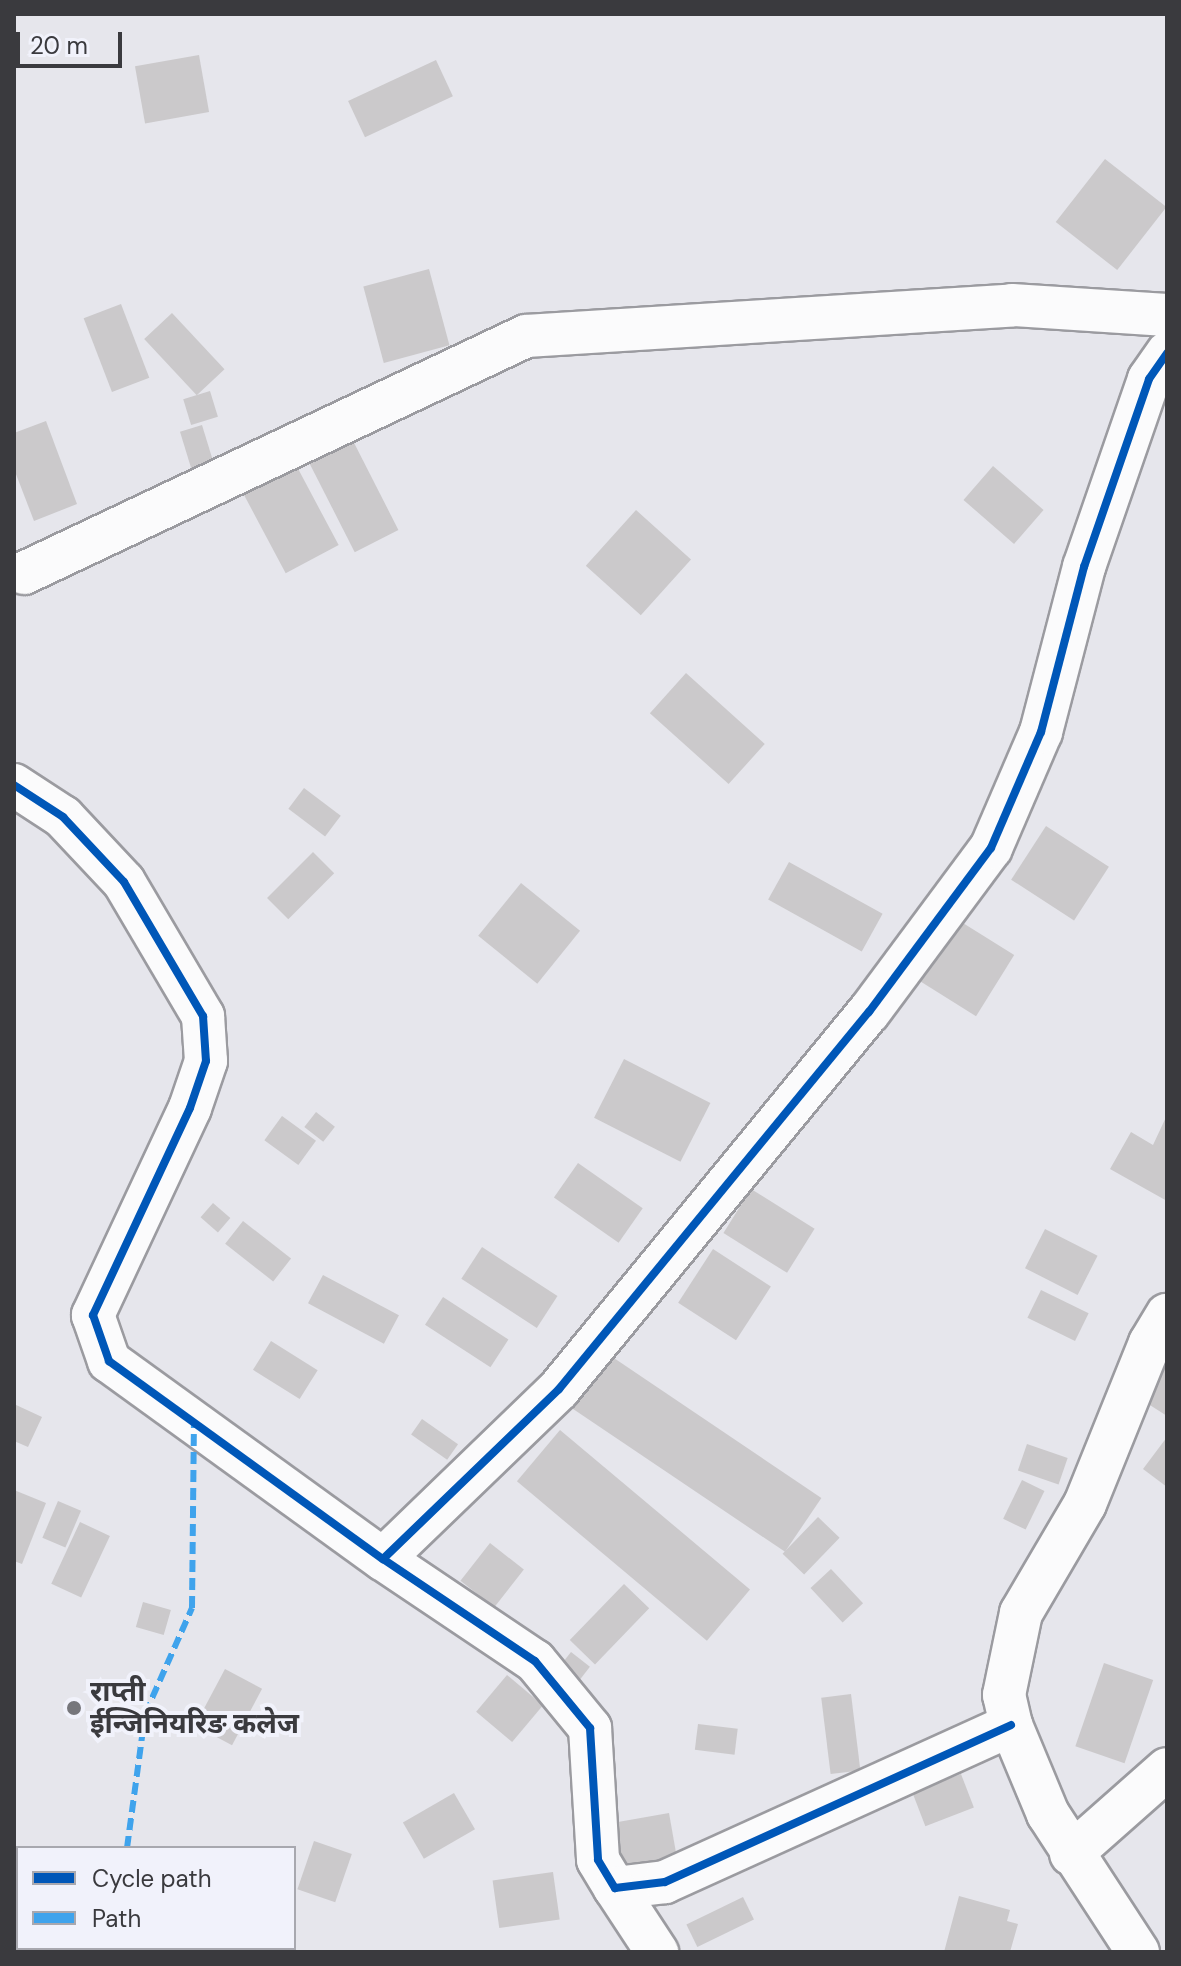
<!DOCTYPE html>
<html>
<head>
<meta charset="utf-8">
<style>
	body { margin:0 }
	#map { position:relative; width:1181px; height:1966px; overflow:hidden; background:#e6e6ec; font-family:"DM Sans","Noto Sans Devanagari",sans-serif }
	div>[style] { position:absolute }
	[style*='--x'] { left:calc(var(--x)*1px); top:calc(var(--y)*1px); width:calc(var(--w)*1px); rotate:calc(var(--a)*1deg) }
	.building>* { inset:0; background:#cbc9cb; transform-origin:0 0 }
	.roads { filter:drop-shadow(2px 0 #9b9ba0) drop-shadow(-2px 0 #9b9ba0) drop-shadow(0 2px #9b9ba0) drop-shadow(0 -2px #9b9ba0) }
	.minor>* { height:42px; margin:-21px; padding:0 21px; transform-origin:21px; border-radius:21px; background:#fbfbfc }
	.quiet>* { height:6px; margin-top:-3px; transform-origin:0; background:repeating-linear-gradient(90deg,#3fa3ec 0 12px,transparent 0 18px) }
	.cycleway>* { height:8px; margin:-4px; padding:0 4px; transform-origin:4px; border-radius:4px; background:#0057b8 }
	.dots>* { width:22px; height:22px; translate:-50% -50%; box-sizing:border-box; border:4px solid #f1f2fb; border-radius:50% }
	span { translate:-50% -50%; white-space:nowrap; text-align:center; line-height:1.15; -webkit-text-stroke:8px #f1f2fb; paint-order:stroke }
	.poi-label { font-size:28px; color:#3a3a3e; font-weight:700 }
	.left { translate:0 -50%; text-align:left }
	.frame { position:absolute; inset:0; border:16px solid #3a3a3e; pointer-events:none }
	.legend { position:absolute; left:16px; top:1846px; width:280px; height:104px; box-sizing:border-box; background:#f1f2fb; border:2px solid #a8a8af; margin:0; padding:10px 14px; list-style:none; font-size:24px; color:#3a3a3e }
	.legend li { display:flex; align-items:center; gap:16px; height:40px }
	.legend b { width:40px; border:2px solid #a8a8af }
	.scale { position:absolute; left:16px; top:32px; width:106px; height:36px; box-sizing:border-box; border:4px solid #3a3a3e; border-top:0; padding-left:10px; font-size:24px; line-height:28px; white-space:nowrap; color:#3a3a3e; -webkit-text-stroke:6px #f1f2fb; paint-order:stroke }
</style>
</head>
<body>
<div id="map">
	<div class="building">
		<div style="left:199px;top:55px;width:58px;height:65px;rotate:80deg"></div>
		<div style="left:436px;top:60px;width:40px;height:97px;rotate:65deg"></div>
		<div style="left:1105px;top:159px;width:78px;height:80px;rotate:38deg"></div>
		<div style="left:429px;top:269px;width:79px;height:68px;rotate:75deg"></div>
		<div style="left:121px;top:304px;width:79px;height:40px;rotate:69deg"></div>
		<div style="left:172px;top:313px;width:77px;height:38px;rotate:47deg"></div>
		<div style="left:210px;top:391px;width:27px;height:28px;rotate:73deg"></div>
		<div style="clip-path:polygon(46px 421px,77px 504px,34px 521px,14px 469px,14px 433px)"></div>
		<div style="left:202px;top:425px;width:56px;height:23px;rotate:73deg"></div>
		<div style="left:348px;top:431px;width:111px;height:49px;rotate:63deg"></div>
		<div style="left:295px;top:463px;width:93px;height:60px;rotate:62deg"></div>
		<div style="left:993px;top:466px;width:67px;height:45px;rotate:41deg"></div>
		<div style="left:636px;top:510px;width:74px;height:75px;rotate:42deg"></div>
		<div style="left:686px;top:673px;width:106px;height:54px;rotate:42deg"></div>
		<div style="left:304px;top:788px;width:46px;height:26px;rotate:37deg"></div>
		<div style="left:1046px;top:826px;width:75px;height:64px;rotate:33deg"></div>
		<div style="left:313px;top:852px;width:30px;height:65px;rotate:45deg"></div>
		<div style="left:789px;top:862px;width:107px;height:43px;rotate:29deg"></div>
		<div style="left:521px;top:883px;width:76px;height:68px;rotate:39deg"></div>
		<div style="left:926px;top:900px;width:104px;height:72px;rotate:32deg"></div>
		<div style="left:624px;top:1059px;width:97px;height:66px;rotate:27deg"></div>
		<div style="left:316px;top:1112px;width:24px;height:19px;rotate:38deg"></div>
		<div style="clip-path:polygon(1167px 1115px,1167px 1201px,1110px 1169px,1131px 1132px,1153px 1145px)"></div>
		<div style="left:282px;top:1116px;width:42px;height:30px;rotate:36deg"></div>
		<div style="left:578px;top:1163px;width:79px;height:42px;rotate:35deg"></div>
		<div style="left:751px;top:1189px;width:75px;height:52px;rotate:32deg"></div>
		<div style="left:213px;top:1203px;width:23px;height:19px;rotate:41deg"></div>
		<div style="left:243px;top:1221px;width:61px;height:29px;rotate:38deg"></div>
		<div style="left:1045px;top:1229px;width:59px;height:44px;rotate:27deg"></div>
		<div style="left:482px;top:1247px;width:90px;height:38px;rotate:33deg"></div>
		<div style="left:713px;top:1249px;width:69px;height:64px;rotate:33deg"></div>
		<div style="left:323px;top:1275px;width:86px;height:32px;rotate:28deg"></div>
		<div style="left:1041px;top:1290px;width:53px;height:31px;rotate:26deg"></div>
		<div style="left:443px;top:1297px;width:78px;height:33px;rotate:33deg"></div>
		<div style="clip-path:polygon(1167px 1338px,1167px 1416px,1131px 1393px)"></div>
		<div style="left:271px;top:1341px;width:55px;height:34px;rotate:32deg"></div>
		<div style="left:605px;top:1352px;width:261px;height:65px;rotate:34deg"></div>
		<div style="clip-path:polygon(14px 1404px,42px 1417px,28px 1447px,14px 1441px)"></div>
		<div style="left:422px;top:1419px;width:44px;height:19px;rotate:35deg"></div>
		<div style="left:560px;top:1430px;width:248px;height:67px;rotate:40deg"></div>
		<div style="clip-path:polygon(1167px 1437px,1167px 1487px,1143px 1469px)"></div>
		<div style="left:1027px;top:1444px;width:43px;height:28px;rotate:19deg"></div>
		<div style="left:1022px;top:1480px;width:25px;height:43px;rotate:26deg"></div>
		<div style="clip-path:polygon(14px 1490px,46px 1503px,22px 1564px,14px 1561px)"></div>
		<div style="left:58px;top:1501px;width:25px;height:40px;rotate:23deg"></div>
		<div style="left:818px;top:1517px;width:30px;height:51px;rotate:44deg"></div>
		<div style="left:80px;top:1522px;width:33px;height:68px;rotate:25deg"></div>
		<div style="left:490px;top:1543px;width:43px;height:48px;rotate:38deg"></div>
		<div style="left:831px;top:1569px;width:47px;height:28px;rotate:47deg"></div>
		<div style="left:624px;top:1584px;width:35px;height:78px;rotate:44deg"></div>
		<div style="left:143px;top:1602px;width:29px;height:26px;rotate:16deg"></div>
		<div style="left:571px;top:1652px;width:24px;height:23px;rotate:38deg"></div>
		<div style="left:1104px;top:1663px;width:52px;height:88px;rotate:19deg"></div>
		<div style="left:225px;top:1669px;width:42px;height:64px;rotate:28deg"></div>
		<div style="left:507px;top:1675px;width:47px;height:48px;rotate:40deg"></div>
		<div style="left:851px;top:1694px;width:77px;height:30px;rotate:83deg"></div>
		<div style="left:698px;top:1724px;width:40px;height:26px;rotate:7deg"></div>
		<div style="left:961px;top:1774px;width:36px;height:52px;rotate:69deg"></div>
		<div style="left:454px;top:1793px;width:42px;height:59px;rotate:60deg"></div>
		<div style="left:669px;top:1813px;width:47px;height:59px;rotate:80deg"></div>
		<div style="left:314px;top:1841px;width:40px;height:51px;rotate:19deg"></div>
		<div style="left:553px;top:1872px;width:48px;height:61px;rotate:82deg"></div>
		<div style="clip-path:polygon(959px 1896px,1010px 1910px,1007px 1921px,1018px 1924px,1010px 1952px,944px 1952px)"></div>
		<div style="left:743px;top:1897px;width:25px;height:63px;rotate:64deg"></div>
	</div>
	<div class="roads">
		<div class="minor">
			<div style="--x:24;--y:573;--w:555;--a:-25.27"></div>
			<div style="--x:526;--y:336;--w:487;--a:-3.6"></div>
			<div style="--x:1012;--y:305;--w:155;--a:3.7"></div>
			<div style="--x:14;--y:785;--w:59;--a:33.1"></div>
			<div style="--x:63;--y:817;--w:89;--a:46.8"></div>
			<div style="--x:124;--y:882;--w:156;--a:59.5"></div>
			<div style="--x:203;--y:1016;--w:45;--a:86.2"></div>
			<div style="--x:206;--y:1061;--w:50;--a:108.8"></div>
			<div style="--x:190;--y:1108;--w:229;--a:115.1"></div>
			<div style="--x:93;--y:1315;--w:49;--a:70.8"></div>
			<div style="--x:109;--y:1361;--w:338;--a:35.9"></div>
			<div style="--x:383;--y:1559;--w:183;--a:33.9"></div>
			<div style="--x:535;--y:1661;--w:87;--a:50.6"></div>
			<div style="--x:590;--y:1728;--w:132;--a:86.5"></div>
			<div style="--x:598;--y:1860;--w:33;--a:59"></div>
			<div style="--x:615;--y:1888;--w:50;--a:-6.8"></div>
			<div style="--x:665;--y:1882;--w:380;--a:-24.4"></div>
			<div style="--x:383;--y:1559;--w:245;--a:-44"></div>
			<div style="--x:559;--y:1389;--w:488;--a:-50.6"></div>
			<div style="--x:869;--y:1012;--w:204;--a:-53.4"></div>
			<div style="--x:991;--y:848;--w:126;--a:-66.7"></div>
			<div style="--x:1041;--y:732;--w:171;--a:-75.4"></div>
			<div style="--x:1084;--y:567;--w:199;--a:-70.9"></div>
			<div style="--x:1149;--y:379;--w:32;--a:-55"></div>
			<div style="--x:1071;--y:1854;--w:128;--a:-41.5"></div>
			<div style="--x:615;--y:1888;--w:77;--a:56.7"></div>
			<div style="--x:1138;--y:1952;--w:165;--a:-123.1"></div>
			<div style="--x:1048;--y:1814;--w:96;--a:-112.6"></div>
			<div style="--x:1011;--y:1725;--w:31;--a:-103"></div>
			<div style="--x:1004;--y:1695;--w:84;--a:-78.3"></div>
			<div style="--x:1021;--y:1613;--w:126;--a:-59.6"></div>
			<div style="--x:1085;--y:1504;--w:174;--a:-68"></div>
			<div style="--x:1150;--y:1343;--w:33;--a:-59"></div>
		</div>
	</div>
	<div class="quiet">
		<div style="--x:127;--y:1848;--w:135;--a:-82.3"></div>
		<div style="--x:145;--y:1714;--w:116;--a:-66.1"></div>
		<div style="--x:192;--y:1608;--w:186;--a:-89.4"></div>
		<div style="--x:94;--y:1952;--w:4;--a:-76"></div>
	</div>
	<div class="cycleway">
		<div style="--x:14;--y:785;--w:59;--a:33.1"></div>
		<div style="--x:63;--y:817;--w:89;--a:46.8"></div>
		<div style="--x:124;--y:882;--w:156;--a:59.5"></div>
		<div style="--x:203;--y:1016;--w:45;--a:86.2"></div>
		<div style="--x:206;--y:1061;--w:50;--a:108.8"></div>
		<div style="--x:190;--y:1108;--w:229;--a:115.1"></div>
		<div style="--x:93;--y:1315;--w:49;--a:70.8"></div>
		<div style="--x:109;--y:1361;--w:338;--a:35.9"></div>
		<div style="--x:383;--y:1559;--w:183;--a:33.9"></div>
		<div style="--x:535;--y:1661;--w:87;--a:50.6"></div>
		<div style="--x:590;--y:1728;--w:132;--a:86.5"></div>
		<div style="--x:598;--y:1860;--w:33;--a:59"></div>
		<div style="--x:615;--y:1888;--w:50;--a:-6.8"></div>
		<div style="--x:665;--y:1882;--w:380;--a:-24.4"></div>
		<div style="--x:383;--y:1559;--w:245;--a:-44"></div>
		<div style="--x:559;--y:1389;--w:488;--a:-50.6"></div>
		<div style="--x:869;--y:1012;--w:204;--a:-53.4"></div>
		<div style="--x:991;--y:848;--w:126;--a:-66.7"></div>
		<div style="--x:1041;--y:732;--w:171;--a:-75.4"></div>
		<div style="--x:1084;--y:567;--w:199;--a:-70.9"></div>
		<div style="--x:1149;--y:379;--w:32;--a:-55"></div>
	</div>
	<div class="dots">
		<div style="left:74px;top:1708px;background:#76767b"></div>
	</div>
	<div class="poi-label">
		<span class="left" style="left:90px;top:1708px">राप्ती<br>ईन्जिनियरिङ कलेज</span>
	</div>
	<div class="frame"></div>
	<ul class="legend">
	<li><b style="height:10px;background:#0057b8"></b>Cycle path</li>
	<li><b style="height:10px;background:#3fa3ec"></b>Path</li>
	</ul>
	<div class="scale">20 m</div>
</div>
</body>
</html>
